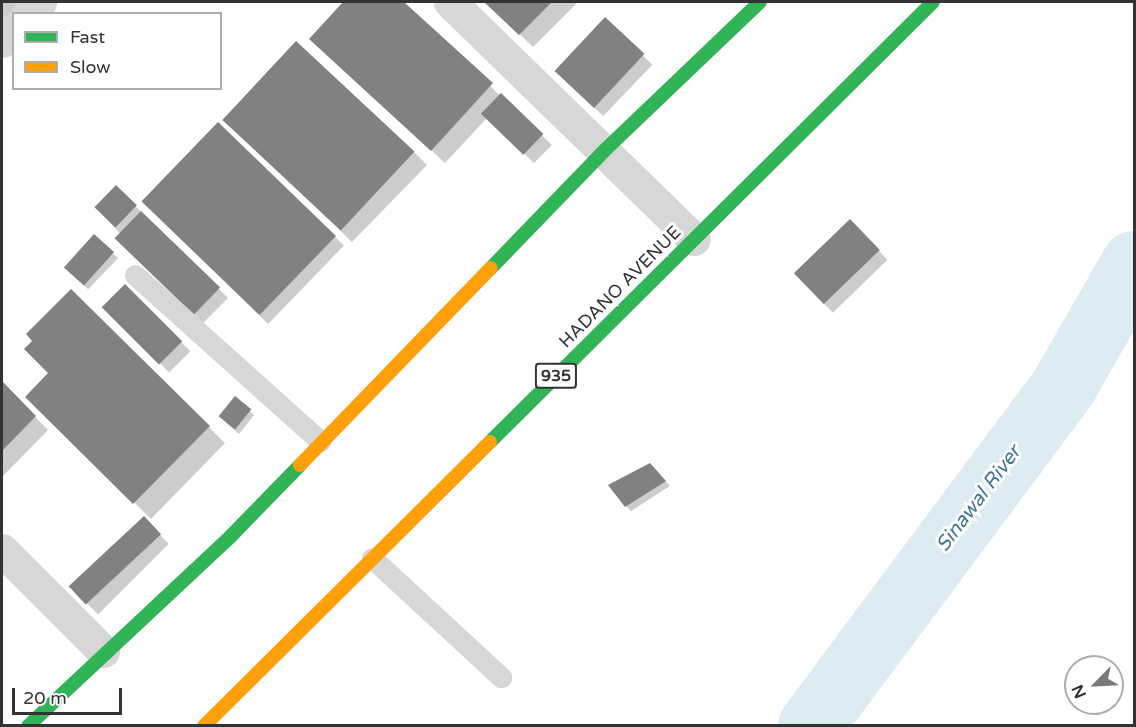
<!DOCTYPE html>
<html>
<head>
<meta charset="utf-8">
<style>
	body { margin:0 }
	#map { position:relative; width:1136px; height:727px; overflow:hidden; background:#fff; font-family:"Varela Round",sans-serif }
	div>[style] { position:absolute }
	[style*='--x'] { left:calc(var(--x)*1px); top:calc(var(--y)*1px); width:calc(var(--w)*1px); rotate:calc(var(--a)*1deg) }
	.shadow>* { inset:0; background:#0003; transform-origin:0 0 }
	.river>* { height:66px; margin:-33px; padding:0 33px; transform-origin:33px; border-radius:33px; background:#ddebf3 }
	.building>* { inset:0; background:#818181; transform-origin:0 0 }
	.lane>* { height:21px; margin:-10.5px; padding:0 10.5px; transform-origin:10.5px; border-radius:10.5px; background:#d7d7d7 }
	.street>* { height:33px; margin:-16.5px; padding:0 16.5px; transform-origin:16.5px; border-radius:16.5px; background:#d7d7d7 }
	.fast>* { height:14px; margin:-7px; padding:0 7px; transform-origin:7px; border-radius:7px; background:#30b455 }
	.slow>* { height:14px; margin:-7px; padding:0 7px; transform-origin:7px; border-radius:7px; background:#ff9f0a }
	span { translate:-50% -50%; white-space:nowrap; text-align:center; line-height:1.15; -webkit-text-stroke:6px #fff; paint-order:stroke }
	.shield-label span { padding:2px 4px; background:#fff; border:2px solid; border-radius:4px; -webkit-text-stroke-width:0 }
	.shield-label { font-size:16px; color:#333; font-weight:700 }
	.street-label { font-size:18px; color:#333 }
	.water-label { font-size:20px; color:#3f7597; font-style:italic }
	.frame { position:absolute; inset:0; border:3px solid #333; pointer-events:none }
	.legend { position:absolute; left:12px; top:12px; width:210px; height:78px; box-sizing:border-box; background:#fff; border:2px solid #adadad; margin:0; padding:8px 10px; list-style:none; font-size:18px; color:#333 }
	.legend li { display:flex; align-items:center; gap:12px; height:30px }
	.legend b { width:30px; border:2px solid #adadad }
	.north { position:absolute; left:1064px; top:655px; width:60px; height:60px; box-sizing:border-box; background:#fff; border:2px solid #adadad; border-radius:50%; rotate:246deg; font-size:16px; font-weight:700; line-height:24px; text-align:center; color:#333 }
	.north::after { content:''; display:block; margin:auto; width:21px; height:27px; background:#7a7a7a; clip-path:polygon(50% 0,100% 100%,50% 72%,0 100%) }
	.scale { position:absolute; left:12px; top:688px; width:110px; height:27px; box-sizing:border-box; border:3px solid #333; border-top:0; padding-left:8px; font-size:18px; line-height:21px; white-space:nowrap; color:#333; -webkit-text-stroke:4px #fff; paint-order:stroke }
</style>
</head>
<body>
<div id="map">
	<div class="shadow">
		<div style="clip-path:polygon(2px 2px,15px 2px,23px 10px,2px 32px)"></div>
		<div style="clip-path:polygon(345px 2px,402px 2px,552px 145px,534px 163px,487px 118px,445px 163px,311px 38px)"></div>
		<div style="clip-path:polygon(486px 2px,578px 2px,533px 47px)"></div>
		<div style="left:605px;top:19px;width:66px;height:71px;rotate:44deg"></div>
		<div style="left:218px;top:124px;width:175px;height:109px;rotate:44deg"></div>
		<div style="clip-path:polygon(235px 130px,414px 152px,427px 165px,352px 242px)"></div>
		<div style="clip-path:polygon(116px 187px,228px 298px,202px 324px,96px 207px)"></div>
		<div style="left:850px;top:221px;width:54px;height:76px;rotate:46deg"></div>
		<div style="left:95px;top:236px;width:32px;height:43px;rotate:44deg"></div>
		<div style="left:126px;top:287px;width:91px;height:30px;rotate:45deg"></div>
		<div style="clip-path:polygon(71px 291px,225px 443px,151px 519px,27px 397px,50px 373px)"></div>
		<div style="clip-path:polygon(2px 383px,48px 430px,2px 477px)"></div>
		<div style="clip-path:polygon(235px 398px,254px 415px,239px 434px,224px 421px)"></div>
		<div style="clip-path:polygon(650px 465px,670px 486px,631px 511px,626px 506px)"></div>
		<div style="left:144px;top:519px;width:35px;height:100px;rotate:45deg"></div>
	</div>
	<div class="river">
		<div style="--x:811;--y:726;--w:422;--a:-53.3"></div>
		<div style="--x:1063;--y:388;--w:143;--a:-60.2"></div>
	</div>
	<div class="building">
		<div style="clip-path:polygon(343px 2px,404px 2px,493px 83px,431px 151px,309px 39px)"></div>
		<div style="clip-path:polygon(484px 2px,552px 2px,519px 35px)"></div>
		<div style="left:605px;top:17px;width:54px;height:74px;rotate:43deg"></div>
		<div style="left:296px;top:41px;width:162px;height:108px;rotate:43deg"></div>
		<div style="left:501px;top:93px;width:59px;height:29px;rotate:44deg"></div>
		<div style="left:218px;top:122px;width:164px;height:110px;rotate:44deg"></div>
		<div style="left:116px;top:185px;width:29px;height:31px;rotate:44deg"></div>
		<div style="left:141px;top:211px;width:110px;height:38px;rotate:44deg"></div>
		<div style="left:850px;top:219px;width:43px;height:78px;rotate:46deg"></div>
		<div style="left:94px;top:234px;width:27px;height:45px;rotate:42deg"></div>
		<div style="left:125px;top:284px;width:81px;height:33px;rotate:45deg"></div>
		<div style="clip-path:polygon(71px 289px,210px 426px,133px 504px,25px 397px,48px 373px,24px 349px,32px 341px,26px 334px)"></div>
		<div style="clip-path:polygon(2px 381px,36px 416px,2px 451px)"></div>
		<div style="left:235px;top:396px;width:21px;height:26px;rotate:39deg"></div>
		<div style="clip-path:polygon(650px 463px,666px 481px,625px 507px,608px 485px)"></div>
		<div style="left:144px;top:516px;width:25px;height:103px;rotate:47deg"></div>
	</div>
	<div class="lane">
		<div style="--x:135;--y:275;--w:249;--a:41.9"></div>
		<div style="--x:372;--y:558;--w:176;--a:42.7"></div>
	</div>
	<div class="street">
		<div style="--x:450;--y:2;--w:340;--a:44.2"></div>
		<div style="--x:28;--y:14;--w:17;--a:-45"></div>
		<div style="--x:2;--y:41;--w:17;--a:-45"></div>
		<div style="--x:2;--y:550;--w:143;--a:45"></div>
	</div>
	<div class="fast">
		<div style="--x:491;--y:268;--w:164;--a:-46"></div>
		<div style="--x:605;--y:150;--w:214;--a:-43.7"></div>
		<div style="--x:490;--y:442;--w:624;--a:-44.81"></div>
		<div style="--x:28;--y:726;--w:278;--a:-43.1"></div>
		<div style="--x:231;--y:536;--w:99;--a:-45.8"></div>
	</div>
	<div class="slow">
		<div style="--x:300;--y:465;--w:274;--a:-45.9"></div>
		<div style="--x:204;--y:726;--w:403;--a:-44.8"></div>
	</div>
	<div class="shield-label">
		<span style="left:556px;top:376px">935</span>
	</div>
	<div class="street-label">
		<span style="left:620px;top:287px;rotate:-45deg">HADANO AVENUE</span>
	</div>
	<div class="water-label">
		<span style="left:979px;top:499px;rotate:-53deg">Sinawal River</span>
	</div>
	<div class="frame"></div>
	<ul class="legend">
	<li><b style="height:8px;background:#30b455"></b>Fast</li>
	<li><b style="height:8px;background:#ff9f0a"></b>Slow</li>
	</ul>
	<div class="north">N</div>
	<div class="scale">20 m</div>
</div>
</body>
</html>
